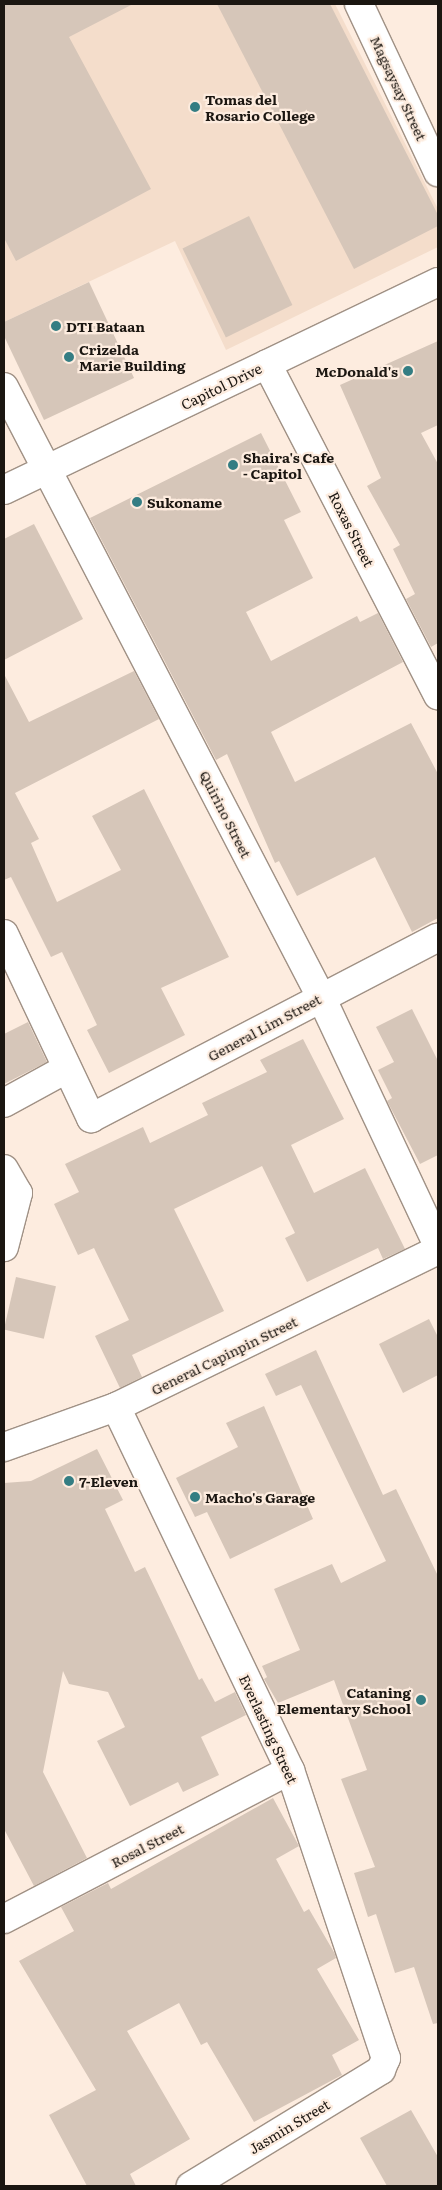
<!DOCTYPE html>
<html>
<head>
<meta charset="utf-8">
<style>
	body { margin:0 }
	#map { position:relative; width:442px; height:2190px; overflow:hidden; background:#fdecdf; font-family:Literata,serif }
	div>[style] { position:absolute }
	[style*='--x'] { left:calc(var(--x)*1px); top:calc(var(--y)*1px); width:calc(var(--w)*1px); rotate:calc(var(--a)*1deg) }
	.built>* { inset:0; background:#f4ddcb }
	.building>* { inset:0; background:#d6c6b9; transform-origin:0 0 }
	.roads { filter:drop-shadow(1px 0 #a09185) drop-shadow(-1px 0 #a09185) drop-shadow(0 1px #a09185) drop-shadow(0 -1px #a09185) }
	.minor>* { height:28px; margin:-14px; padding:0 14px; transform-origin:14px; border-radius:14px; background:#fff }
	.dots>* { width:14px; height:14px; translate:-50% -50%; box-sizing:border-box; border:2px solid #fdecdf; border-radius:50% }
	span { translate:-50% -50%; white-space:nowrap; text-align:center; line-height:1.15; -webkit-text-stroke:4.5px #fdecdf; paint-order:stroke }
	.street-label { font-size:14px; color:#1b1611 }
	.poi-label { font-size:14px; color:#1b1611; font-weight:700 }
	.left { translate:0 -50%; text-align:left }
	.right { translate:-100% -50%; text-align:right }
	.frame { position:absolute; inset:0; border:5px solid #1b1611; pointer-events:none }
</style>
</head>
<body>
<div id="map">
	<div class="built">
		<div style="clip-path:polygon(4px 4px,335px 4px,438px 209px,438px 247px,226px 350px,175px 241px,4px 322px)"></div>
	</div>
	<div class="building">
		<div style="clip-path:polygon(4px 4px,133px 4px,69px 37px,151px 189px,16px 261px,4px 238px)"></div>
		<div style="clip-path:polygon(217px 4px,330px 4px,438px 215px,438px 226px,354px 269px)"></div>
		<div style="left:249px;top:216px;width:99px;height:74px;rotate:64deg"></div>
		<div style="clip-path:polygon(89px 282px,134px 378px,44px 420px,4px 336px,4px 322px)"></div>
		<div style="clip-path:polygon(438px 341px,438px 425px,421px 433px,438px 464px,438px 643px,431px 647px,406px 599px,415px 594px,393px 549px,400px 545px,367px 486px,381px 478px,340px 385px)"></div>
		<div style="clip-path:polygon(261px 433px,301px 512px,284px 520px,313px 578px,246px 612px,271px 661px,357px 616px,360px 622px,378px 613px,403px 662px,271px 732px,295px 782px,411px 723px,438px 774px,438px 918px,412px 932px,375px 857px,297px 896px,279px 861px,275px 863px,227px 754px,216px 760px,90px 518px)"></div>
		<div style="clip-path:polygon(34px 524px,83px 619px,4px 660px,4px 539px)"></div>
		<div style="clip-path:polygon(134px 671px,159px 719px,15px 793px,39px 839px,31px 843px,57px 902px,121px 870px,92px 816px,144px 789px,229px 957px,161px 988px,185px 1035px,109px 1073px,87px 1030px,97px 1025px,62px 952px,51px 957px,11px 877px,4px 880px,4px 674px,29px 722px)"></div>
		<div style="clip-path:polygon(412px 1009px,438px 1061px,438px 1155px,420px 1164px,387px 1101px,392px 1098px,378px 1070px,394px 1062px,376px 1027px)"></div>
		<div style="clip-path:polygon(28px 1022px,47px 1062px,4px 1084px,4px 1034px)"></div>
		<div style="clip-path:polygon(303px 1039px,344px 1119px,291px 1145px,314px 1193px,365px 1168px,405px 1249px,383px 1259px,378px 1248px,307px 1282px,285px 1238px,295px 1233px,262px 1166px,174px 1209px,224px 1311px,132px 1355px,142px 1377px,120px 1388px,95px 1336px,129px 1320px,94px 1248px,78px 1255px,54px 1204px,79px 1192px,65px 1164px,143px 1127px,150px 1143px,208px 1115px,202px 1103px,267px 1072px,260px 1060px)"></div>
		<div style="left:16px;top:1277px;width:41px;height:54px;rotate:13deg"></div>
		<div style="clip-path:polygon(429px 1319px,438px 1337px,438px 1375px,403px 1393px,379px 1344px)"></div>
		<div style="clip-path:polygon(316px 1350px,383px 1495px,396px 1489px,438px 1576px,438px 2023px,433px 2024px,414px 1967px,395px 1973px,376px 1914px,368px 1917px,354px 1873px,375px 1867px,341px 1779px,367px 1770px,334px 1680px,278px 1703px,264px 1679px,267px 1677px,262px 1666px,300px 1650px,274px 1589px,332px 1564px,341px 1583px,386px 1561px,301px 1385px,276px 1396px,265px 1374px)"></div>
		<div style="clip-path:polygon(264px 1406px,313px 1519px,230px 1559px,207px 1512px,195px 1517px,176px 1478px,238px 1447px,226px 1423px)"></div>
		<div style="clip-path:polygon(97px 1449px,123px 1500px,105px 1509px,135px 1572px,145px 1567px,199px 1680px,202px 1678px,215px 1702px,235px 1692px,246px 1715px,201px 1737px,219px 1775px,183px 1792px,178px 1782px,130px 1806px,97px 1741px,125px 1727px,108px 1692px,69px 1684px,63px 1671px,43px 1772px,87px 1858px,34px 1886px,4px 1829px,4px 1483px,31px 1481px)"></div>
		<div style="clip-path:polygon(273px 1798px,299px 1846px,276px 1859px,304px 1912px,309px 1909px,335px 1954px,336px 1958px,317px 1969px,359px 2040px,332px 2055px,342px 2075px,254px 2122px,207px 2042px,201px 2045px,179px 2003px,127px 2031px,190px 2139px,130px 2174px,136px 2186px,87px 2186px,49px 2115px,96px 2090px,19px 1961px,74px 1931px,61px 1907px,108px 1883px,111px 1889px)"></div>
		<div style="clip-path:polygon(411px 2110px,438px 2157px,438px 2186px,387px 2186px,360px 2138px)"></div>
	</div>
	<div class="roads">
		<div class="minor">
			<div style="--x:359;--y:4;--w:186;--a:64.8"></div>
			<div style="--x:267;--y:364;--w:373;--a:62.7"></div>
			<div style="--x:4;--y:387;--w:687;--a:62.54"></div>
			<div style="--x:321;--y:997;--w:275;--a:64.8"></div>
			<div style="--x:4;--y:490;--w:481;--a:-25.6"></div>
			<div style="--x:4;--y:934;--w:204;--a:64.7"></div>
			<div style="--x:91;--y:1118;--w:391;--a:-27.5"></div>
			<div style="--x:4;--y:1103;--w:71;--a:-28.7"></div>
			<div style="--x:4;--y:1169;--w:28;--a:60"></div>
			<div style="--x:18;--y:1193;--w:56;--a:104.5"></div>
			<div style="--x:116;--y:1407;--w:403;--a:64.4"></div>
			<div style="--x:290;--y:1770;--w:304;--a:71.6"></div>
			<div style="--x:386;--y:2058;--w:13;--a:113"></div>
			<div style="--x:381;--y:2070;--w:223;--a:148.6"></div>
			<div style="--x:4;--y:1447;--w:119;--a:-19.7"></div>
			<div style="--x:116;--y:1407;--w:358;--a:-26"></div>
			<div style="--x:4;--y:1919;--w:322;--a:-27.5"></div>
		</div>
	</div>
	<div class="dots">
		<div style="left:195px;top:107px;background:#347d83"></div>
		<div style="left:56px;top:326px;background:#347d83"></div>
		<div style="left:69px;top:357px;background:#347d83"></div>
		<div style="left:408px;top:371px;background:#347d83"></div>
		<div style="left:233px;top:465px;background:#347d83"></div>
		<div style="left:137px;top:502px;background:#347d83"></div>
		<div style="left:69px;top:1481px;background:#347d83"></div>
		<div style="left:195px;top:1497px;background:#347d83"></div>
		<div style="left:421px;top:1700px;background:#347d83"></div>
	</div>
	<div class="street-label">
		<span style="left:399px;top:88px;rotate:65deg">Magsaysay Street</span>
		<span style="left:221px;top:386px;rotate:-26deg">Capitol Drive</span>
		<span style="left:352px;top:529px;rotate:63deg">Roxas Street</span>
		<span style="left:226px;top:814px;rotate:63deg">Quirino Street</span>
		<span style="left:264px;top:1027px;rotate:-28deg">General Lim Street</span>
		<span style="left:224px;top:1355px;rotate:-26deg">General Capinpin Street</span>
		<span style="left:269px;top:1729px;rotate:65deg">Everlasting Street</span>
		<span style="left:147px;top:1845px;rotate:-27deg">Rosal Street</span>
		<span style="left:289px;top:2126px;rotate:-31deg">Jasmin Street</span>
	</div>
	<div class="poi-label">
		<span class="left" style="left:205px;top:107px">Tomas del<br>Rosario College</span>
		<span class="left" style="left:66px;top:326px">DTI Bataan</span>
		<span class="left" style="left:79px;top:357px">Crizelda<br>Marie Building</span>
		<span class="right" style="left:398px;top:371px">McDonald's</span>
		<span class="left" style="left:243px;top:465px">Shaira's Cafe<br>- Capitol</span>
		<span class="left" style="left:147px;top:502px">Sukoname</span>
		<span class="left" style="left:79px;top:1481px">7-Eleven</span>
		<span class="left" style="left:205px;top:1497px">Macho's Garage</span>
		<span class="right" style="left:411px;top:1700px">Cataning<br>Elementary School</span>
	</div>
	<div class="frame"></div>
</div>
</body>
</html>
